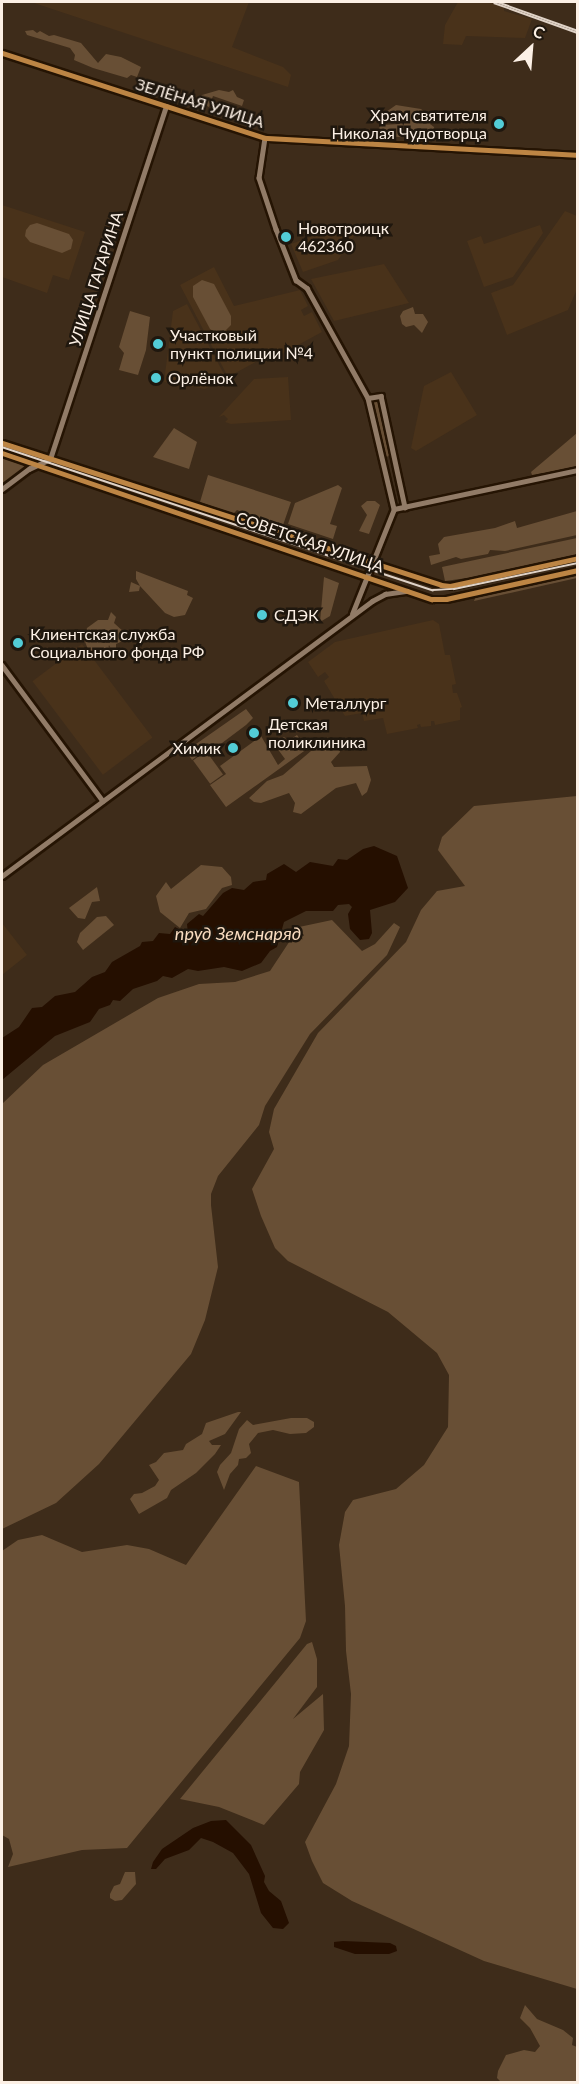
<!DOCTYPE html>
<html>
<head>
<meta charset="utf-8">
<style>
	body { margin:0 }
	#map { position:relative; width:579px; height:2084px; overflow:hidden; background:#3e2c1a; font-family:Lato,sans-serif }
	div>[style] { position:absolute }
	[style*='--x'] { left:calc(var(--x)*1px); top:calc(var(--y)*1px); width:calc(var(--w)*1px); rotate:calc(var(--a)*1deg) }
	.built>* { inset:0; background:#49321a; transform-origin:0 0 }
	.green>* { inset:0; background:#684f35; transform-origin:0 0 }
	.water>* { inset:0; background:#250f00 }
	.roads { filter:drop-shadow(2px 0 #251403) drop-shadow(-2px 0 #251403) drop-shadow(0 2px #251403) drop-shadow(0 -2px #251403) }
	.minor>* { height:4.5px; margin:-2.25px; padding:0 2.25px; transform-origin:2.25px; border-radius:2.25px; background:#917b67 }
	.major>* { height:5px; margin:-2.5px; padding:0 2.5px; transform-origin:2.5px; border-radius:2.5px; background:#bd8544 }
	.tram>* { height:1.5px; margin:-0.75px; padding:0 0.75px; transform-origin:0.75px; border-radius:0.75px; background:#dfd2c6 }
	.rail>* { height:4px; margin-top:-2px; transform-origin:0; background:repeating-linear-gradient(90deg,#1f170e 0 4.5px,#dfd2c6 0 9px); box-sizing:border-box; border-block:2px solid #dfd2c6 }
	.dots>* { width:16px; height:16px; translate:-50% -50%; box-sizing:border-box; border:3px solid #1f170e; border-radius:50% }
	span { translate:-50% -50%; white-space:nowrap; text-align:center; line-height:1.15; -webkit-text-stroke:5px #1f170e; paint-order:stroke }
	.street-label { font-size:16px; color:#fcf0e5 }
	.poi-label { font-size:16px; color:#fcf0e5 }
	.right { translate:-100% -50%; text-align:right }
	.left { translate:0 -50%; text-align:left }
	.water-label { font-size:18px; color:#f9dcc0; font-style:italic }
	.frame { position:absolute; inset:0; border:3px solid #fcf0e5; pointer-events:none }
	.north { position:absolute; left:501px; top:18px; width:60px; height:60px; -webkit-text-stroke:4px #1f170e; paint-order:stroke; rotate:26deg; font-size:16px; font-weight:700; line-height:24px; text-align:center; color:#fcf0e5 }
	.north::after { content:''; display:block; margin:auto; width:21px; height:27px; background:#fcf0e5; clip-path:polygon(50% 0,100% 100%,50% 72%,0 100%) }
</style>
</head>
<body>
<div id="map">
	<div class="built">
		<div style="clip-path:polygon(31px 2px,249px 2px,232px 47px,283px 67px,291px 75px,288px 87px)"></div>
		<div style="clip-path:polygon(458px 2px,489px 2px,504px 7px,504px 11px,532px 19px,525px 38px,466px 36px,462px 45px,443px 44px,445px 25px)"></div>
		<div style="clip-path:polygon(2px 205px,85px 232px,69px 280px,53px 275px,47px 293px,2px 277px)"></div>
		<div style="clip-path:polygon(565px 211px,577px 216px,577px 289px,568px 310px,507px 335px,491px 293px,513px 285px)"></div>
		<div style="clip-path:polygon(346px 224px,354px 236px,338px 260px,303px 272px,291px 244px)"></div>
		<div style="clip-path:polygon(540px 225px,543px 233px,513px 277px,484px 287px,467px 241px,481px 236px,484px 244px)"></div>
		<div style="clip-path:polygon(384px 264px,409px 303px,334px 321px,311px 279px)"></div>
		<div style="clip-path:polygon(214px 267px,234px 306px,300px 290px,308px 306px,301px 310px,304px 316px,312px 312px,322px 332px,272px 359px,261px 359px,228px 377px,180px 285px)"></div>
		<div style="clip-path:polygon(187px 304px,226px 378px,205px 389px,164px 382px,173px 311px)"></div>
		<div style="clip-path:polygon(451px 372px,477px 415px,416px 451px,411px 448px,424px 386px)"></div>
		<div style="clip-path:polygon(288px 377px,291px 420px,231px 424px,225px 422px,228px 419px,224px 415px,219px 417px,254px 379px)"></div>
		<div style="clip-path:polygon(433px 620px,439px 624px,445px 655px,450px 655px,456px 684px,452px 685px,453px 693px,457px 693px,462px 707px,460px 708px,460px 720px,435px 725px,434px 721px,431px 721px,431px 726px,421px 727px,420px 724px,417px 725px,418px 728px,387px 734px,383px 718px,364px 721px,362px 713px,345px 716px,324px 681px,329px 677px,325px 672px,318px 677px,308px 662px,335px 642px)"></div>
		<div style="left:82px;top:644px;width:117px;height:62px;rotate:53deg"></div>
		<div style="clip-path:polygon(2px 923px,27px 955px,2px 975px)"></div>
	</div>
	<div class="green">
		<div style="clip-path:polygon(33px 30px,37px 33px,40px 31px,49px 36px,54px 35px,81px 43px,98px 63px,106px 54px,121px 57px,141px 67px,137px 77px,131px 75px,127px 78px,93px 68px,74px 60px,75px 55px,70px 48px,27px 35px,25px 31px)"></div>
		<div style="clip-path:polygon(219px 90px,229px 92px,233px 90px,237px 97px,244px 100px,242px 106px,213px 96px,209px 107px,201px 103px,199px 99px,202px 95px)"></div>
		<div style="clip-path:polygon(396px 105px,421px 109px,429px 116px,430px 124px,434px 127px,435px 139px,380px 136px,378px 130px,381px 125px,400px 124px,401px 117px,386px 112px)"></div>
		<div style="clip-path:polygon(37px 223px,69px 234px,73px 240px,71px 249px,62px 253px,30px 242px,25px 236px,26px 230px,30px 225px)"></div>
		<div style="clip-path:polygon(202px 280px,214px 284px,231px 316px,231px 325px,224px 332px,216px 333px,210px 329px,193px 297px,193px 286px)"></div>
		<div style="clip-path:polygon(413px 307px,415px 314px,423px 314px,428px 322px,422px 333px,414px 325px,406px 327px,402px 324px,400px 316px,403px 311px)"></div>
		<div style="clip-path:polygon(130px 311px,150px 317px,146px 350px,138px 375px,119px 370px,124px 353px,119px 347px)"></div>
		<div style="clip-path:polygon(375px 399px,380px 402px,391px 453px,387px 457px,382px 454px,371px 403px)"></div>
		<div style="clip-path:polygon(174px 428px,197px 442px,189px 469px,153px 457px)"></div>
		<div style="clip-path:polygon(577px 433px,577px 469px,544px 476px,543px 473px,532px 475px,531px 472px)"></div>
		<div style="clip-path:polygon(2px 455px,21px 462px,25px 468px,2px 486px)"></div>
		<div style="clip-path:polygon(208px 475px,291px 502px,282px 528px,248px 519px,247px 514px,237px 510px,233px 514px,200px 502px)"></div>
		<div style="clip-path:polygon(338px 485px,342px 488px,330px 524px,337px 526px,333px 539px,288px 524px,295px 503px)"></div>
		<div style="clip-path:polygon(367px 501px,375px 501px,380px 505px,369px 534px,359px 531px,367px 515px,361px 506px)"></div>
		<div style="clip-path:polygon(577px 511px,577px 535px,505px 551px,490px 550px,488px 554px,461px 559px,456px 557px,431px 565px,429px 556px,440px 554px,438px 544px,444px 537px,495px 528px,515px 521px,517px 528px)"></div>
		<div style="clip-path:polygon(577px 538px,577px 556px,467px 580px,467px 578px,445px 581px,442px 567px)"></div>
		<div style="clip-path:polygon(136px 571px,188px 591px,187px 595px,193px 598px,185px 615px,174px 617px,165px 613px,140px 586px,139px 591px,129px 592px,131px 582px,140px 586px,136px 579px)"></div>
		<div style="clip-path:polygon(577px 574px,577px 578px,474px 601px,476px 596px)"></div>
		<div style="clip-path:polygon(324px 577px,339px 583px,330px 616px,320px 622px)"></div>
		<div style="clip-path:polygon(111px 612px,116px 617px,114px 623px,125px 633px,127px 639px,116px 644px,116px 650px,111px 649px,109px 645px,106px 660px,102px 659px,89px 652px,84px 639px,87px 628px,98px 620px,108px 620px)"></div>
		<div style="clip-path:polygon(246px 709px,253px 718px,246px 725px,214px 749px,211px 746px,192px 760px,186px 751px)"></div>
		<div style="clip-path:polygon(297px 735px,307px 749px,226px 807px,210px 785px,226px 774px,220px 766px,261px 736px,278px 765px,285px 759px,274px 744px,284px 737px,288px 741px)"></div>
		<div style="clip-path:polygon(331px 743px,339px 743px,340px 752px,331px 762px,334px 767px,367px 766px,371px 780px,367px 792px,362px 796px,356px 783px,336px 788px,301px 814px,293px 812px,295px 803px,289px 793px,261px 803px,254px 802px,249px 798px,267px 781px,283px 775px,311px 751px)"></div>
		<div style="left:206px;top:751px;width:29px;height:16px;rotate:54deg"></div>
		<div style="clip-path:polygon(577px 796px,578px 796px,577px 1989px,484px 1961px,352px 1901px,323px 1883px,312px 1861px,305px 1842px,336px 1784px,349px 1746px,351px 1694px,346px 1651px,345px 1606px,339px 1545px,345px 1512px,353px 1500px,396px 1489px,424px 1465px,448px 1427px,449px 1375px,437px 1353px,388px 1312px,288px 1261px,275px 1248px,261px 1216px,252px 1189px,274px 1149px,269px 1132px,274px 1109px,318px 1033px,406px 942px,421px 910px,437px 891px,465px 886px,438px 850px,442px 837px,474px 806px)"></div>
		<div style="clip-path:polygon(201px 865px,222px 867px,231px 877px,232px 885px,222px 888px,206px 909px,189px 913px,180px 928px,160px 912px,156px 896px,166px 882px,171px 889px)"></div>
		<div style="clip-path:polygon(97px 887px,100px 901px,92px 902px,85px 919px,78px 918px,69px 908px)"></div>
		<div style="clip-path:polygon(106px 916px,114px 925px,83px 950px,77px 942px,80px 933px,97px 917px)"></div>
		<div style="clip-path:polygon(332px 920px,362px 951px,375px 944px,394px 923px,400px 927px,387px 955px,310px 1034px,265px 1106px,259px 1125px,218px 1176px,211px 1194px,211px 1205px,218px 1267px,205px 1320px,191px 1354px,99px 1464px,56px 1503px,2px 1529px,2px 1104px,43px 1065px,158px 998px,199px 984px,235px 982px,270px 971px,299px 927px)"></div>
		<div style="clip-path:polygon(238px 1412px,241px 1412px,225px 1434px,209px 1441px,212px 1445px,221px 1445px,215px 1454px,196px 1473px,171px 1490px,167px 1498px,139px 1514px,130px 1499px,134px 1494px,142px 1493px,155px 1486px,159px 1480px,149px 1465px,156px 1462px,164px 1453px,183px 1450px,186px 1444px,202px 1434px,206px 1423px)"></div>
		<div style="clip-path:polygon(291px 1418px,307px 1418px,314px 1422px,314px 1427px,306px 1433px,290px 1434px,273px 1430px,258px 1433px,249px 1444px,251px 1453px,246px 1458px,239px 1459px,238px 1465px,230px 1474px,224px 1490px,217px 1472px,220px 1465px,231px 1453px,239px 1429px,247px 1420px,253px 1425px)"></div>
		<div style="clip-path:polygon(256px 1466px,299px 1482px,306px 1621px,300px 1638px,127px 1848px,82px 1850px,8px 1867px,13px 1854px,9px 1839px,2px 1835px,2px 1551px,18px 1540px,42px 1535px,82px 1552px,127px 1545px,149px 1549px,186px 1565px)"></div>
		<div style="clip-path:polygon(312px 1642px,317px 1659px,317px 1687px,293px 1719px,323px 1694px,324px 1730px,300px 1772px,299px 1784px,264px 1825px,219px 1807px,180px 1799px,307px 1644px)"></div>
		<div style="clip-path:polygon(125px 1872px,135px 1872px,136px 1884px,122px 1900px,115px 1901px,110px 1898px,110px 1894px,114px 1886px,120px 1884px)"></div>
		<div style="clip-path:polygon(525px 2005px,537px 2019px,563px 2030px,573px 2038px,572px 2045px,577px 2047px,577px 2082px,501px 2082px,497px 2078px,498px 2071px,506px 2055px,524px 2050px,535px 2052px,540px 2046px,530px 2028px,520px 2018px)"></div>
	</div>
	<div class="water">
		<div style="clip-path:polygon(374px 846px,397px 856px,408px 888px,395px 902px,370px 910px,372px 933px,369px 939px,360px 940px,350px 929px,348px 914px,352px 907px,349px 904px,338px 905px,333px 911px,306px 911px,284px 922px,277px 947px,270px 951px,261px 963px,242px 971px,224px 967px,198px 971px,188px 969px,172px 978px,163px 976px,157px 981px,133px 989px,120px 1001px,113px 1000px,110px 1005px,99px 1009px,90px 1022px,55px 1036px,2px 1080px,2px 1038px,19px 1027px,32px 1008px,42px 1007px,55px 996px,75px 992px,92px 977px,105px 972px,112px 962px,140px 946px,142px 942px,153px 941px,159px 933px,170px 934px,175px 927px,188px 934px,187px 924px,199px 914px,203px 916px,223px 893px,232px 888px,244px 890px,253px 882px,266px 880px,267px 874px,284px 864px,296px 872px,310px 862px,333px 866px,338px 859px,347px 860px,363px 849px)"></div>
		<div style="clip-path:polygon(226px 1820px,251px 1845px,265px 1876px,264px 1882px,269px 1891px,281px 1901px,289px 1923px,283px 1929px,273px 1928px,261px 1913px,249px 1874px,233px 1853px,213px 1842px,201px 1838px,189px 1850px,165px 1859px,156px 1869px,151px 1869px,153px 1862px,162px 1849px,193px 1828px,211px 1821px)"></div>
		<div style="clip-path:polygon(343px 1941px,390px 1943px,396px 1946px,397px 1951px,389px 1954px,355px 1954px,334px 1947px,334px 1942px)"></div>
	</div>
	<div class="roads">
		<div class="minor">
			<div style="--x:265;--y:138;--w:40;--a:98.5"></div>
			<div style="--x:259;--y:178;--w:54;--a:71.6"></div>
			<div style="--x:276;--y:229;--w:55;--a:68.6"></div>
			<div style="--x:296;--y:280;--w:14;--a:36"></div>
			<div style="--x:307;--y:288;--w:126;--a:61"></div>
			<div style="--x:368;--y:398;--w:114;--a:76.8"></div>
			<div style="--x:368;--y:398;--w:13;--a:-9"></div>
			<div style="--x:381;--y:396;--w:114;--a:77.8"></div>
			<div style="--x:2;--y:489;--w:34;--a:-37"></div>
			<div style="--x:29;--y:469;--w:23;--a:-25"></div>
			<div style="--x:50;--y:459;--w:371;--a:-71.8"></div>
			<div style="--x:352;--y:614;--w:113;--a:-68.2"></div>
			<div style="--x:394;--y:509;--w:188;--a:-12"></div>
			<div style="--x:2;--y:665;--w:169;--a:53.4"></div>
			<div style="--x:2;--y:876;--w:461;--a:-36.6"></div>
			<div style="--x:372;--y:601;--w:15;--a:-28"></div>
			<div style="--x:385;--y:594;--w:22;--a:-8"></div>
		</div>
		<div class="major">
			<div style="--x:2;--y:53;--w:276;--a:17.9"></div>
			<div style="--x:265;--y:138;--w:313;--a:3.1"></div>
			<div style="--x:2;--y:443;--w:461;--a:17.9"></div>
			<div style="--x:441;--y:585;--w:9;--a:6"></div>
			<div style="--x:450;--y:586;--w:131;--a:-12.3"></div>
			<div style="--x:2;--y:453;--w:454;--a:18.8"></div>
			<div style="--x:432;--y:599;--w:14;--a:0"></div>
			<div style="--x:446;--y:599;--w:135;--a:-12.4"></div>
		</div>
	</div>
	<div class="tram">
		<div style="--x:2;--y:447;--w:454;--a:18.4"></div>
		<div style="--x:433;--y:590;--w:21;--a:-3"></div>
		<div style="--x:454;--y:589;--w:127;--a:-11.8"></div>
	</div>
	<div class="rail">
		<div style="--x:494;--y:2;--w:89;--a:19.7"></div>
	</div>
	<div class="dots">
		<div style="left:499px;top:124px;background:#52ccd6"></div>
		<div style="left:286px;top:237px;background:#52ccd6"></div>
		<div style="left:158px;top:344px;background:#52ccd6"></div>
		<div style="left:156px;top:378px;background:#52ccd6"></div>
		<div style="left:262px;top:615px;background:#52ccd6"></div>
		<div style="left:18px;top:643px;background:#52ccd6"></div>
		<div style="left:293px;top:703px;background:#52ccd6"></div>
		<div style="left:254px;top:733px;background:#52ccd6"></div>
		<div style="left:233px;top:748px;background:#52ccd6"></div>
	</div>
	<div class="street-label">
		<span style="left:200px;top:103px;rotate:17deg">ЗЕЛЁНАЯ УЛИЦА</span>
		<span style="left:96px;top:279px;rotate:-72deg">УЛИЦА ГАГАРИНА</span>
		<span style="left:310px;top:542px;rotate:19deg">СОВЕТСКАЯ УЛИЦА</span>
	</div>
	<div class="poi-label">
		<span class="right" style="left:487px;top:124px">Храм святителя<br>Николая Чудотворца</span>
		<span class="left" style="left:298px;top:237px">Новотроицк<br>462360</span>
		<span class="left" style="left:170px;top:344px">Участковый<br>пункт полиции №4</span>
		<span class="left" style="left:168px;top:378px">Орлёнок</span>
		<span class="left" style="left:274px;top:615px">СДЭК</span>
		<span class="left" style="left:30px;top:643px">Клиентская служба<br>Социального фонда РФ</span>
		<span class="left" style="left:305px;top:703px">Металлург</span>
		<span class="left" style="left:268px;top:733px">Детская<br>поликлиника</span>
		<span class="right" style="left:221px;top:748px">Химик</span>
	</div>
	<div class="water-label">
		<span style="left:238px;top:933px">пруд Земснаряд</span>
	</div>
	<div class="frame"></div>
	<div class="north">С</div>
</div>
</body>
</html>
